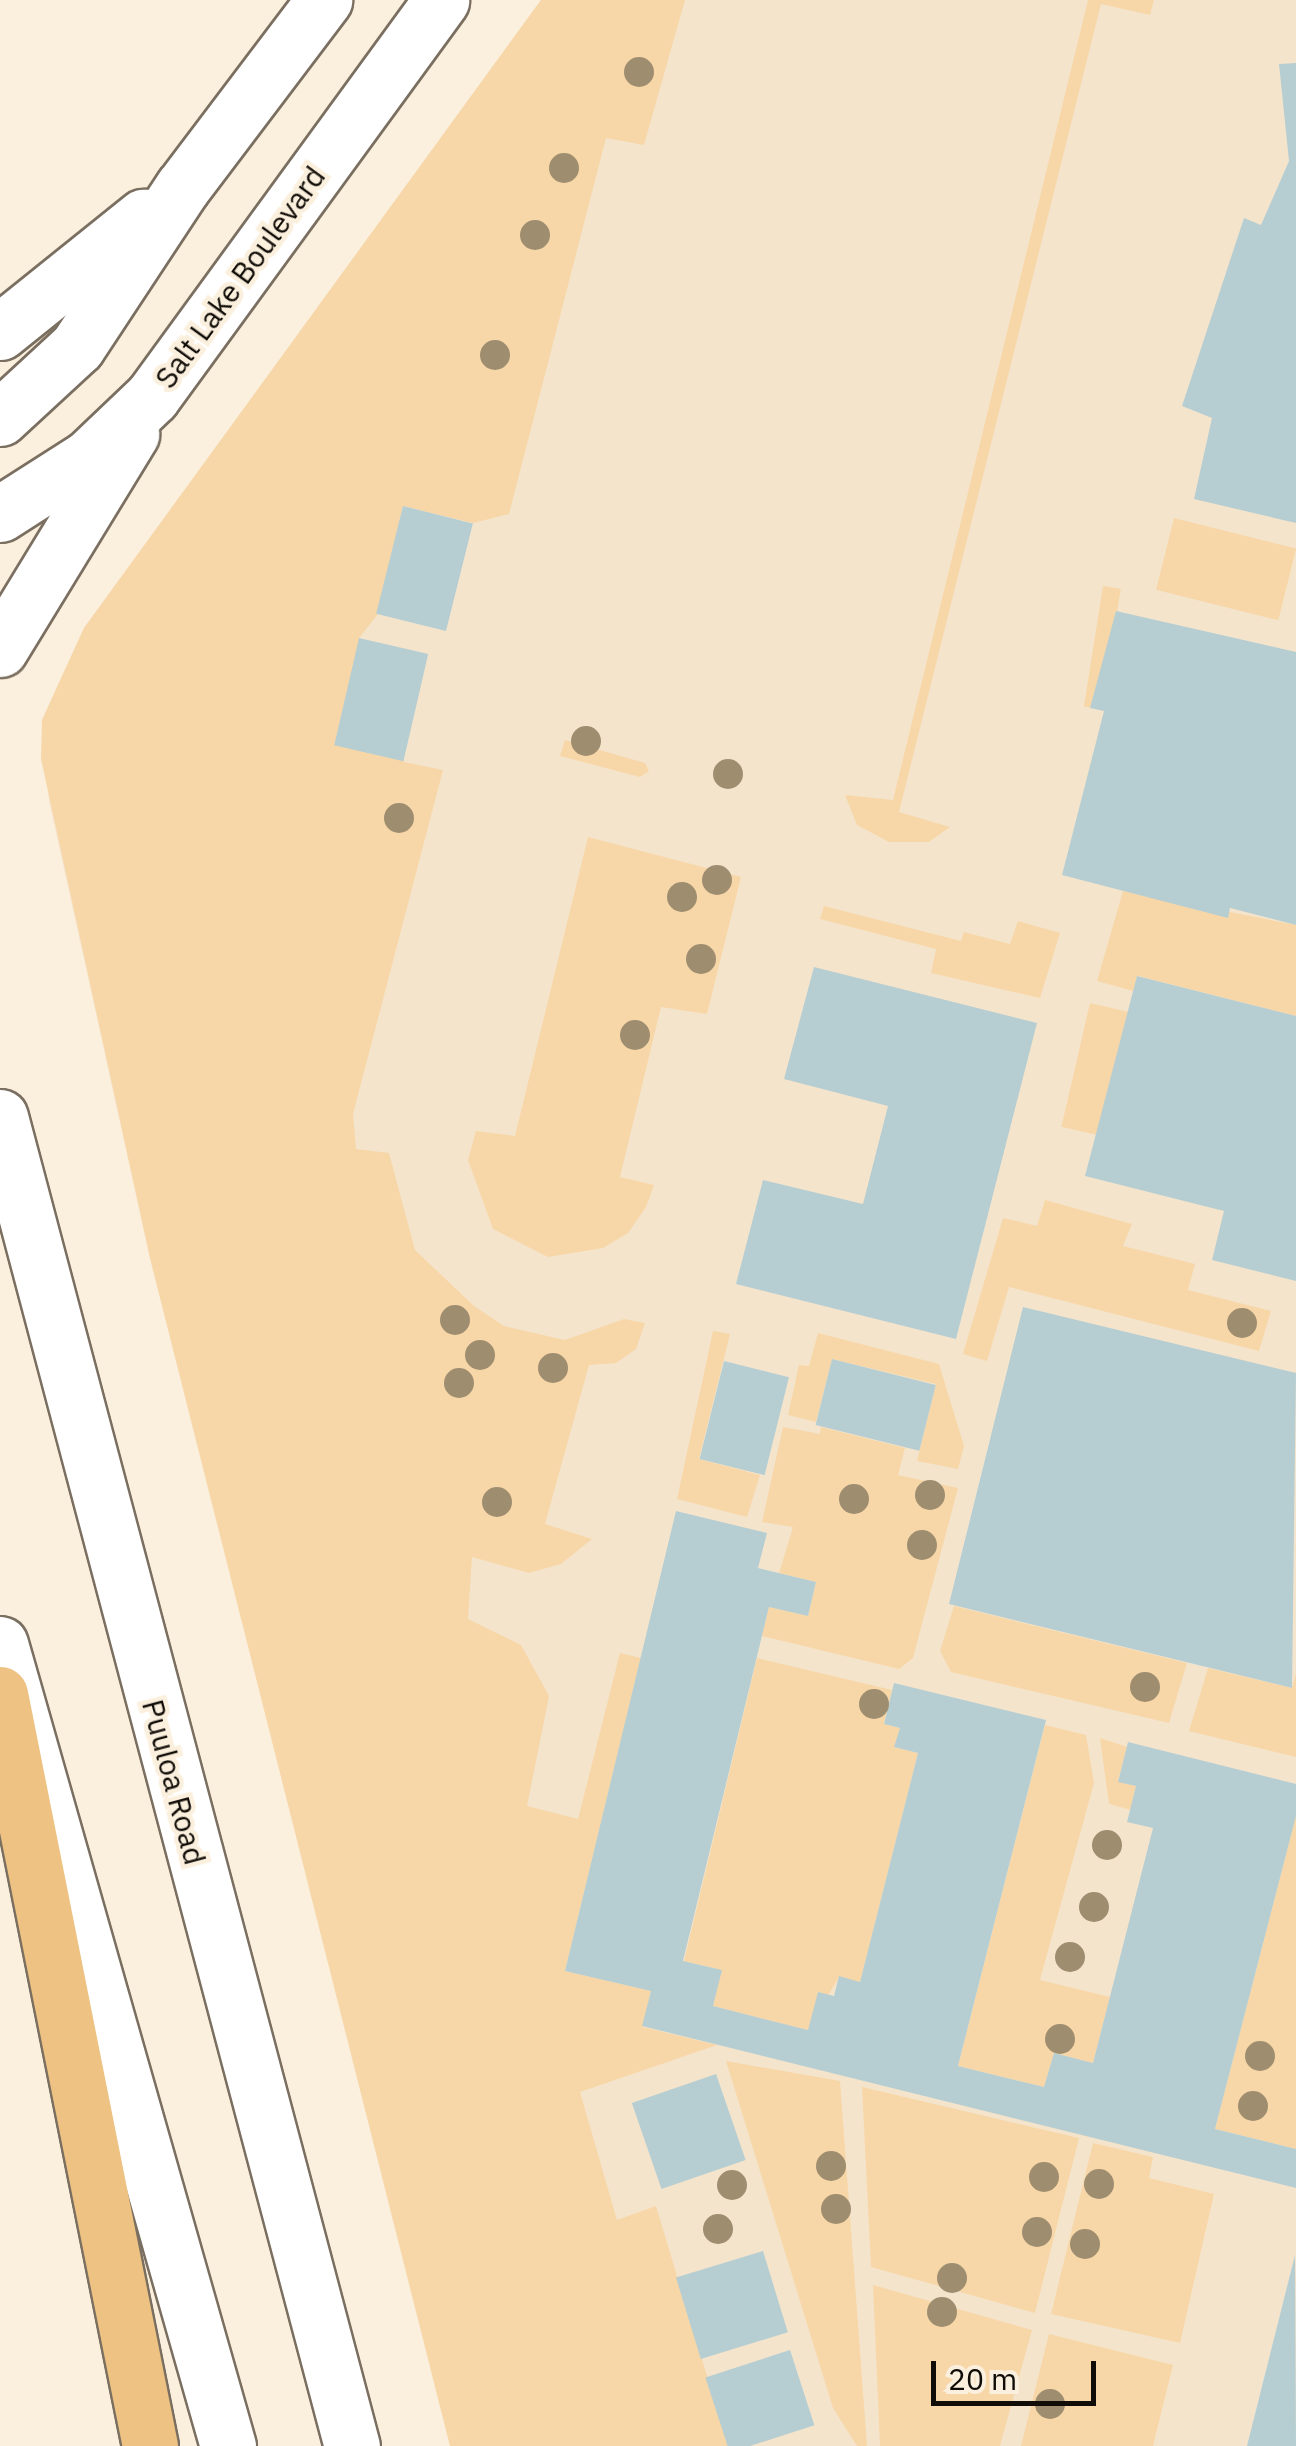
<!DOCTYPE html>
<html>
<head>
<meta charset="utf-8">
<style>
	body { margin:0 }
	#map { position:relative; width:1296px; height:2446px; overflow:hidden; background:#fbefdd; font-family:"IBM Plex Sans",sans-serif }
	div>[style] { position:absolute }
	[style*='--x'] { left:calc(var(--x)*1px); top:calc(var(--y)*1px); width:calc(var(--w)*1px); rotate:calc(var(--a)*1deg) }
	.built>* { inset:0; background:#f5e4cc }
	.green>* { inset:0; background:#f7d7a8; transform-origin:0 0 }
	.building>* { inset:0; background:#b6ced2; transform-origin:0 0 }
	.roads { filter:drop-shadow(2px 0 #7a6f60) drop-shadow(-2px 0 #7a6f60) drop-shadow(0 2px #7a6f60) drop-shadow(0 -2px #7a6f60) }
	.secondary>* { height:55px; margin:-27.5px; padding:0 27.5px; transform-origin:27.5px; border-radius:27.5px; background:#fff }
	.highway>* { height:55px; margin:-27.5px; padding:0 27.5px; transform-origin:27.5px; border-radius:27.5px; background:#edc282 }
	.trees>* { width:30px; height:30px; margin:-15px; border-radius:50%; background:#9f8d70 }
	span { translate:-50% -50%; white-space:nowrap; text-align:center; line-height:1.15; -webkit-text-stroke:9px #fbefdd; paint-order:stroke }
	.street-label { font-size:30px; color:#100c07 }
	.scale { position:absolute; left:931px; top:2361px; width:165px; height:45px; box-sizing:border-box; border:5px solid #100c07; border-top:0; padding-left:12px; font-size:30px; line-height:35px; white-space:nowrap; color:#100c07; -webkit-text-stroke:8px #fbefdd; paint-order:stroke }
</style>
</head>
<body>
<div id="map">
	<div class="built">
		<div style="clip-path:polygon(541px 0,1296px 0,1296px 2446px,450px 2446px,150px 1258px,49px 801px,42px 720px,84px 628px)"></div>
	</div>
	<div class="green">
		<div style="clip-path:polygon(541px 0,685px 0,644px 145px,606px 138px,509px 514px,473px 523px,403px 506px,378px 614px,359px 638px,404px 762px,443px 770px,353px 1114px,356px 1149px,389px 1153px,415px 1250px,474px 1306px,504px 1326px,565px 1340px,624px 1319px,645px 1323px,636px 1349px,616px 1363px,589px 1365px,545px 1524px,592px 1539px,561px 1564px,529px 1573px,472px 1557px,468px 1619px,521px 1645px,549px 1696px,527px 1806px,578px 1819px,620px 1653px,641px 1658px,565px 1971px,651px 1991px,643px 2027px,717px 2045px,580px 2092px,617px 2220px,656px 2206px,728px 2446px,450px 2446px,150px 1258px,41px 759px,42px 720px,84px 628px)"></div>
		<div style="clip-path:polygon(1088px 0,1154px 0,1150px 15px,1101px 4px,899px 812px,950px 827px,929px 842px,889px 842px,857px 825px,845px 795px,893px 800px)"></div>
		<div style="left:1174px;top:518px;width:126px;height:74px;rotate:14deg"></div>
		<div style="left:1103px;top:586px;width:18px;height:122px;rotate:9deg"></div>
		<div style="clip-path:polygon(565px 740px,645px 763px,649px 771px,640px 777px,560px 756px)"></div>
		<div style="clip-path:polygon(588px 837px,741px 877px,707px 1014px,661px 1007px,620px 1177px,654px 1185px,646px 1207px,628px 1233px,603px 1248px,548px 1257px,493px 1229px,468px 1160px,476px 1131px,515px 1136px)"></div>
		<div style="clip-path:polygon(1123px 891px,1296px 925px,1296px 1016px,1138px 976px,1133px 991px,1097px 981px)"></div>
		<div style="clip-path:polygon(824px 906px,961px 941px,964px 932px,1010px 944px,1018px 921px,1060px 933px,1040px 998px,931px 973px,936px 949px,820px 919px)"></div>
		<div style="left:1090px;top:1003px;width:39px;height:127px;rotate:13deg"></div>
		<div style="clip-path:polygon(1045px 1200px,1132px 1224px,1123px 1246px,1195px 1264px,1188px 1290px,1271px 1311px,1259px 1351px,1009px 1287px,987px 1361px,963px 1354px,1003px 1218px,1037px 1226px)"></div>
		<div style="clip-path:polygon(713px 1331px,730px 1334px,699px 1459px,760px 1475px,747px 1517px,677px 1499px)"></div>
		<div style="clip-path:polygon(818px 1333px,939px 1364px,964px 1446px,958px 1469px,917px 1461px,936px 1384px,832px 1359px,816px 1422px,788px 1415px,799px 1365px,809px 1366px)"></div>
		<div style="clip-path:polygon(783px 1427px,820px 1434px,821px 1427px,905px 1448px,898px 1475px,958px 1488px,913px 1658px,899px 1669px,762px 1636px,769px 1607px,808px 1616px,816px 1582px,779px 1573px,793px 1527px,762px 1522px)"></div>
		<div style="clip-path:polygon(954px 1606px,1187px 1663px,1169px 1723px,951px 1672px,940px 1651px)"></div>
		<div style="clip-path:polygon(757px 1658px,892px 1690px,884px 1724px,900px 1728px,895px 1747px,918px 1753px,860px 1982px,839px 1977px,808px 2030px,713px 2006px,721px 1970px,684px 1961px)"></div>
		<div style="clip-path:polygon(1208px 1668px,1292px 1688px,1296px 1673px,1296px 1757px,1189px 1731px)"></div>
		<div style="clip-path:polygon(1045px 1725px,1086px 1735px,1094px 1783px,1040px 1980px,1110px 1997px,1093px 2063px,1054px 2053px,1044px 2087px,958px 2066px)"></div>
		<div style="clip-path:polygon(1100px 1738px,1127px 1747px,1118px 1781px,1136px 1786px,1131px 1810px,1109px 1804px)"></div>
		<div style="clip-path:polygon(1296px 1816px,1296px 2149px,1215px 2129px)"></div>
		<div style="clip-path:polygon(726px 2061px,840px 2081px,867px 2446px,857px 2446px,833px 2408px)"></div>
		<div style="clip-path:polygon(862px 2087px,1079px 2138px,1035px 2313px,871px 2267px)"></div>
		<div style="clip-path:polygon(1093px 2143px,1153px 2157px,1149px 2178px,1214px 2194px,1180px 2343px,1051px 2314px)"></div>
		<div style="clip-path:polygon(873px 2285px,1032px 2330px,1000px 2446px,880px 2446px)"></div>
		<div style="clip-path:polygon(1049px 2334px,1173px 2365px,1153px 2446px,1021px 2446px)"></div>
	</div>
	<div class="building">
		<div style="clip-path:polygon(1296px 63px,1296px 523px,1194px 499px,1212px 418px,1182px 406px,1244px 218px,1261px 225px,1289px 161px,1279px 64px)"></div>
		<div style="left:403px;top:506px;width:72px;height:111px;rotate:14deg"></div>
		<div style="clip-path:polygon(1116px 611px,1296px 652px,1296px 925px,1230px 908px,1228px 918px,1062px 875px,1104px 711px,1090px 708px)"></div>
		<div style="left:359px;top:638px;width:71px;height:110px;rotate:13deg"></div>
		<div style="clip-path:polygon(814px 967px,1037px 1023px,956px 1339px,736px 1284px,763px 1180px,863px 1204px,888px 1106px,784px 1079px)"></div>
		<div style="clip-path:polygon(1137px 976px,1296px 1016px,1296px 1281px,1212px 1260px,1224px 1211px,1085px 1176px)"></div>
		<div style="clip-path:polygon(1023px 1307px,1296px 1373px,1292px 1688px,949px 1604px)"></div>
		<div style="left:832px;top:1359px;width:107px;height:68px;rotate:14deg"></div>
		<div style="left:724px;top:1361px;width:67px;height:101px;rotate:14deg"></div>
		<div style="clip-path:polygon(676px 1511px,767px 1533px,758px 1568px,816px 1582px,808px 1616px,769px 1607px,683px 1961px,722px 1970px,713px 2006px,808px 2030px,818px 1992px,834px 1996px,839px 1976px,860px 1982px,918px 1753px,894px 1747px,900px 1728px,884px 1724px,894px 1683px,1046px 1720px,958px 2066px,1044px 2087px,1054px 2053px,1093px 2063px,1153px 1828px,1127px 1822px,1136px 1786px,1118px 1782px,1128px 1742px,1296px 1784px,1296px 1816px,1215px 2129px,1296px 2149px,1296px 2188px,642px 2026px,651px 1991px,565px 1971px)"></div>
		<div style="left:716px;top:2074px;width:91px;height:89px;rotate:71deg"></div>
		<div style="left:763px;top:2251px;width:85px;height:91px;rotate:73deg"></div>
		<div style="clip-path:polygon(1295px 2255px,1296px 2446px,1247px 2446px)"></div>
		<div style="left:790px;top:2350px;width:79px;height:89px;rotate:72deg"></div>
	</div>
	<div class="roads">
		<div class="secondary">
			<div style="--x:0;--y:332;--w:184;--a:-38.8"></div>
			<div style="--x:0;--y:418;--w:105;--a:-42.7"></div>
			<div style="--x:77;--y:347;--w:191;--a:-56.6"></div>
			<div style="--x:182;--y:188;--w:236;--a:-52.9"></div>
			<div style="--x:0;--y:514;--w:106;--a:-32.6"></div>
			<div style="--x:89;--y:457;--w:87;--a:-43.6"></div>
			<div style="--x:152;--y:397;--w:491;--a:-53.9"></div>
			<div style="--x:0;--y:649;--w:252;--a:-58.6"></div>
			<div style="--x:0;--y:1117;--w:1375;--a:75.17"></div>
			<div style="--x:0;--y:1644;--w:834;--a:74.13"></div>
		</div>
		<div class="highway">
			<div style="--x:0;--y:1694;--w:767;--a:78.72"></div>
		</div>
	</div>
	<div class="trees">
		<div style="left:639px;top:72px"></div>
		<div style="left:564px;top:168px"></div>
		<div style="left:535px;top:235px"></div>
		<div style="left:495px;top:355px"></div>
		<div style="left:586px;top:741px"></div>
		<div style="left:728px;top:774px"></div>
		<div style="left:399px;top:818px"></div>
		<div style="left:717px;top:880px"></div>
		<div style="left:682px;top:897px"></div>
		<div style="left:701px;top:959px"></div>
		<div style="left:635px;top:1035px"></div>
		<div style="left:455px;top:1320px"></div>
		<div style="left:1242px;top:1323px"></div>
		<div style="left:480px;top:1355px"></div>
		<div style="left:553px;top:1368px"></div>
		<div style="left:459px;top:1383px"></div>
		<div style="left:930px;top:1495px"></div>
		<div style="left:854px;top:1499px"></div>
		<div style="left:497px;top:1502px"></div>
		<div style="left:922px;top:1545px"></div>
		<div style="left:1145px;top:1687px"></div>
		<div style="left:874px;top:1704px"></div>
		<div style="left:1107px;top:1845px"></div>
		<div style="left:1094px;top:1907px"></div>
		<div style="left:1070px;top:1957px"></div>
		<div style="left:1060px;top:2039px"></div>
		<div style="left:1260px;top:2056px"></div>
		<div style="left:1253px;top:2106px"></div>
		<div style="left:831px;top:2166px"></div>
		<div style="left:1044px;top:2177px"></div>
		<div style="left:1099px;top:2184px"></div>
		<div style="left:732px;top:2185px"></div>
		<div style="left:836px;top:2209px"></div>
		<div style="left:718px;top:2229px"></div>
		<div style="left:1037px;top:2232px"></div>
		<div style="left:1085px;top:2244px"></div>
		<div style="left:952px;top:2278px"></div>
		<div style="left:942px;top:2312px"></div>
		<div style="left:1050px;top:2404px"></div>
	</div>
	<div class="street-label">
		<span style="left:240px;top:277px;rotate:-54deg">Salt Lake Boulevard</span>
		<span style="left:174px;top:1782px;rotate:75deg">Puuloa Road</span>
	</div>
	<div class="scale">20 m</div>
</div>
</body>
</html>
